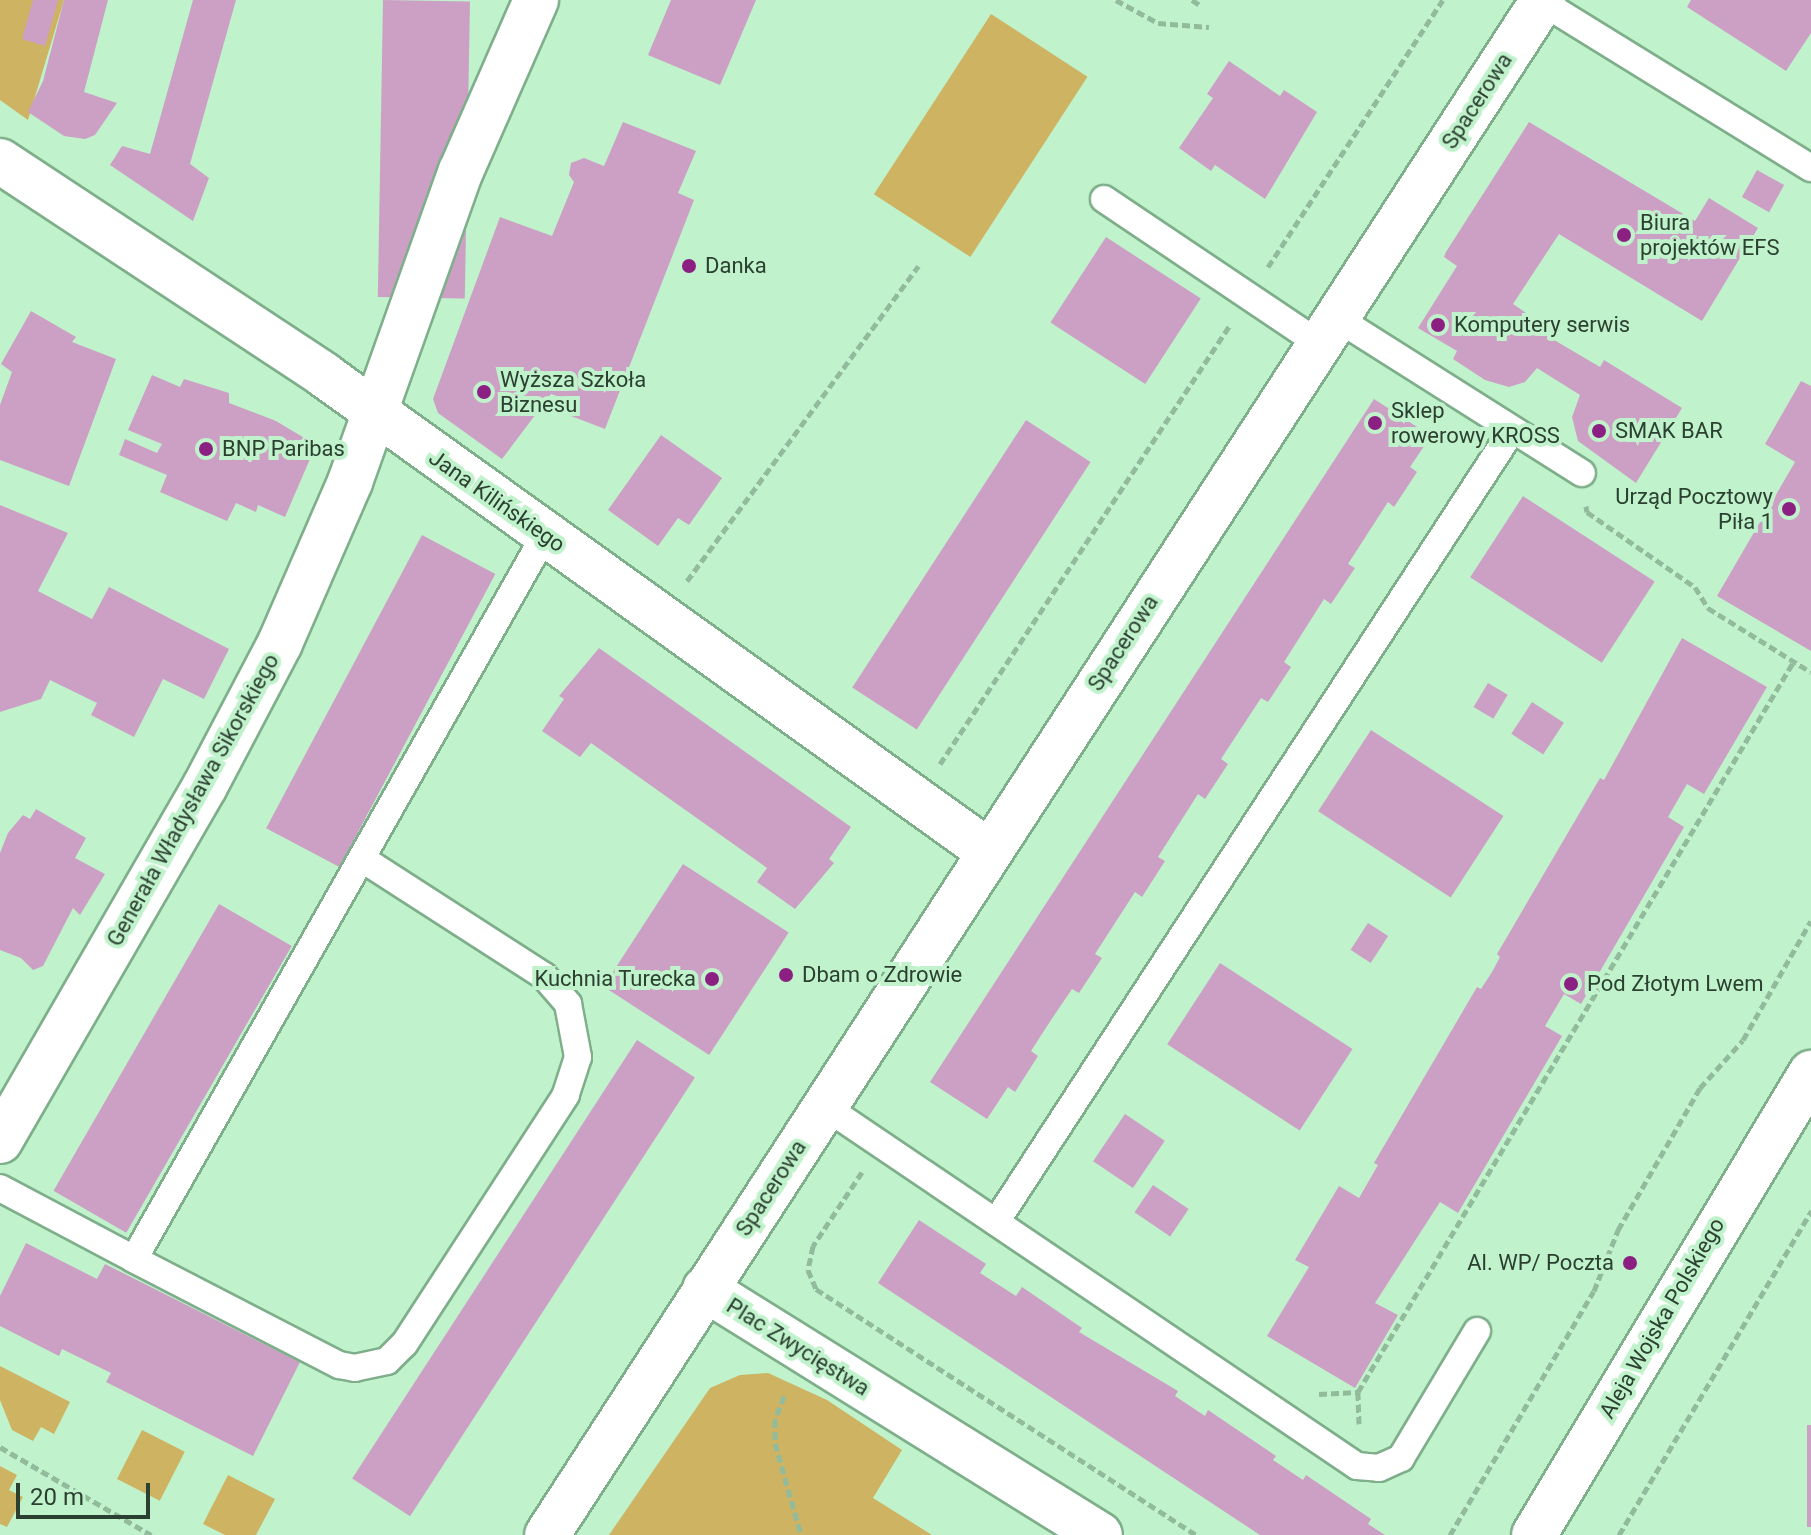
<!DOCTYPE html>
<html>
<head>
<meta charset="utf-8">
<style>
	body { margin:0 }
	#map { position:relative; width:1811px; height:1535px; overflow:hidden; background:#c0f2cc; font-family:Roboto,sans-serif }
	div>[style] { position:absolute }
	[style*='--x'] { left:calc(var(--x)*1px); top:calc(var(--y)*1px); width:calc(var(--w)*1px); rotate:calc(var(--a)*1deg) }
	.green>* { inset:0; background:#cdb362; transform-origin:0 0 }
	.building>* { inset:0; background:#cca0c5; transform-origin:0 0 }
	.path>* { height:5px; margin-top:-2.5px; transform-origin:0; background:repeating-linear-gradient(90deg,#92bb9c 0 8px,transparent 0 12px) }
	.roads { filter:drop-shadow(2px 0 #7eae8a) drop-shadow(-2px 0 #7eae8a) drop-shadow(0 2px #7eae8a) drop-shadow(0 -2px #7eae8a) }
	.service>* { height:26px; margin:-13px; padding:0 13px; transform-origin:13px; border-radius:13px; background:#fff }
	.minor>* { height:44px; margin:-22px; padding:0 22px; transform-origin:22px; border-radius:22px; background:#fff }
	.secondary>* { height:44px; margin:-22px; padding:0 22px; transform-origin:22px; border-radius:22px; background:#fff }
	.dots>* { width:22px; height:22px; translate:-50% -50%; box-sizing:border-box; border:4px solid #c0f2cc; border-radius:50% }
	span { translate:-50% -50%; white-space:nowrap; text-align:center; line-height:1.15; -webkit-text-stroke:8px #c0f2cc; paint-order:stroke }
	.street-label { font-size:22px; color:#2c4031 }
	.poi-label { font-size:22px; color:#2c4031 }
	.left { translate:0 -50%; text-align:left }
	.right { translate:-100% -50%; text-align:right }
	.scale { position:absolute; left:16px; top:1483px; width:134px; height:36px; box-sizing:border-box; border:4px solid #2c4031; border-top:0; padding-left:10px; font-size:24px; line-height:28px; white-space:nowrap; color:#2c4031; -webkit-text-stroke:6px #c0f2cc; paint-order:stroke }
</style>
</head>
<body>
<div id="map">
	<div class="green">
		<div style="clip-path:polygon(0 0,64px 0,28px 120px,0 100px)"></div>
		<div style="left:991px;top:14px;width:115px;height:215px;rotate:33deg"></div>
		<div style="clip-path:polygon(0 1366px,70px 1402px,54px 1434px,41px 1427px,33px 1441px,12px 1430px,0 1400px)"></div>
		<div style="clip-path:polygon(768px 1373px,827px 1400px,902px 1450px,873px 1498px,932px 1535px,609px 1535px,710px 1388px,740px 1375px)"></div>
		<div style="left:142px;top:1430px;width:48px;height:55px;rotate:27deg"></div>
		<div style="clip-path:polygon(0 1466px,17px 1475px,9px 1490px,23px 1497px,7px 1527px,0 1524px)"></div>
		<div style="clip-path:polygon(228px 1475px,275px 1499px,256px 1535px,225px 1535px,203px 1524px)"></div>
	</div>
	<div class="building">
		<div style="clip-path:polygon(33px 0,58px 0,45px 46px,22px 39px)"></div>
		<div style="clip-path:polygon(64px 0,108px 0,84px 92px,117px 103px,95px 135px,85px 139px,64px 136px,28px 112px,43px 81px)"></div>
		<div style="clip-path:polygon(193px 0,236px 0,190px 164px,209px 178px,193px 221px,110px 165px,122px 146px,150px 154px)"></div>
		<div style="left:383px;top:0;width:87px;height:297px;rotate:1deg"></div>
		<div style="clip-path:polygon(671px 0,756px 0,720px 85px,648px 55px)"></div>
		<div style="clip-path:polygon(1691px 0,1811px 0,1811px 33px,1786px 71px,1687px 7px)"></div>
		<div style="clip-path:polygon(1229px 61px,1280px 96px,1284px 90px,1317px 112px,1265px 199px,1215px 165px,1211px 171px,1179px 148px,1213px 98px,1207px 94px)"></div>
		<div style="clip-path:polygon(623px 122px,696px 151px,678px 193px,694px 200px,605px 429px,566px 414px,571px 401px,551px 394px,502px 459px,438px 413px,433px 399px,500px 217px,552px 236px,574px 182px,569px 175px,571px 163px,584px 158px,604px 166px)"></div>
		<div style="clip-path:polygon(1529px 122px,1695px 221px,1709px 198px,1758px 228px,1702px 321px,1559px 234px,1513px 304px,1526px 313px,1522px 321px,1600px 367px,1604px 360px,1682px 408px,1636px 483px,1578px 441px,1572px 417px,1580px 395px,1537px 368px,1525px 382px,1509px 387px,1485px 380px,1453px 359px,1457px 351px,1418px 328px,1457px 266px,1444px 257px,1446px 252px)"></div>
		<div style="left:1757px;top:170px;width:31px;height:31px;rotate:29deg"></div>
		<div style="left:1106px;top:237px;width:113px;height:102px;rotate:33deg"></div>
		<div style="clip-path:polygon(31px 311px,76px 337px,72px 342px,116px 359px,69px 486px,0 460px,0 405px,12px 372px,1px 364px)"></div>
		<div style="clip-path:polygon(152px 375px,180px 387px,184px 379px,229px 393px,229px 403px,276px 421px,316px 445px,285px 517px,258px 505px,256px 512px,236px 503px,227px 521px,160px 492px,167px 475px,119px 455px,125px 439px,157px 453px,162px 444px,128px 430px)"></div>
		<div style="clip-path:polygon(1801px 381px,1811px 386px,1811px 651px,1717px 596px,1795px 462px,1765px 444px)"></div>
		<div style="clip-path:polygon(1374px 399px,1431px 436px,1410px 467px,1417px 472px,1394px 507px,1388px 502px,1348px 564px,1355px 568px,1331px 604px,1324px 599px,1284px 662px,1291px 667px,1268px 702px,1261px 698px,1221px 759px,1228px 764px,1205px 799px,1198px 794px,1158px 857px,1165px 861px,1142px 897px,1135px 892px,1095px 954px,1102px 958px,1079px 993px,1072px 989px,1051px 1020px,1031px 1051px,1038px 1056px,1015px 1092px,1008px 1087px,987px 1119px,930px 1082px)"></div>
		<div style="left:1026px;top:420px;width:77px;height:319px;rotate:33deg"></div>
		<div style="clip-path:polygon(661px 435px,722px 478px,689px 525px,678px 518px,658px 546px,608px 510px)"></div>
		<div style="left:1523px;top:496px;width:157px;height:97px;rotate:33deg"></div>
		<div style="clip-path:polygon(0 505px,68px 533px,38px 591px,92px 619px,109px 587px,229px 649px,204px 699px,163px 679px,134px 737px,91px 715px,97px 703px,50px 680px,41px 699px,0 712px)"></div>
		<div style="left:422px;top:535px;width:83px;height:332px;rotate:28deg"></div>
		<div style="clip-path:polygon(1682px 638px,1767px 687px,1704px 794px,1687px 784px,1668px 817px,1684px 827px,1581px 1004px,1564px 994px,1545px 1026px,1562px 1036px,1458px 1213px,1440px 1202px,1375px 1303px,1398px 1315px,1355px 1388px,1267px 1336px,1309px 1267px,1295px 1260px,1339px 1186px,1359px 1198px,1378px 1165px,1374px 1163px,1477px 987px,1481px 989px,1492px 972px,1500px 957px,1497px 954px,1600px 778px,1604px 780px)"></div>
		<div style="clip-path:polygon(599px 648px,851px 827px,829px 859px,834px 863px,795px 909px,757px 882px,767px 868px,591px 743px,580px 757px,542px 731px,564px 699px,559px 696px)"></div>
		<div style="left:1488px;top:683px;width:23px;height:28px;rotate:31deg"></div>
		<div style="left:1532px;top:702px;width:38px;height:38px;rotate:33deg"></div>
		<div style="left:1371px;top:730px;width:158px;height:97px;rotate:33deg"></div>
		<div style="clip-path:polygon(36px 809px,86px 838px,75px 858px,105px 874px,80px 915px,73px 908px,43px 966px,33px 970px,21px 958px,0 950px,0 853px,8px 833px,23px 815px,30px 819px)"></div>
		<div style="left:683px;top:864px;width:126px;height:146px;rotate:33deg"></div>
		<div style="left:219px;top:904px;width:84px;height:331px;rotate:30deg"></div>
		<div style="left:1368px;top:923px;width:24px;height:32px;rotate:33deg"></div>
		<div style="left:1220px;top:963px;width:158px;height:97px;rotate:33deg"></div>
		<div style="left:637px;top:1040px;width:69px;height:523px;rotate:33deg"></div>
		<div style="left:1125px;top:1114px;width:48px;height:57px;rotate:34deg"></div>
		<div style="left:1153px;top:1185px;width:43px;height:33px;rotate:34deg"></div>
		<div style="clip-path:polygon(919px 1220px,986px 1264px,980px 1273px,1016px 1296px,1022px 1287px,1082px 1328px,1079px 1332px,1178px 1391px,1175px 1396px,1205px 1416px,1208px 1410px,1276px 1456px,1273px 1460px,1303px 1480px,1306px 1475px,1371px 1519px,1368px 1524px,1385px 1535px,1260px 1535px,878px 1283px)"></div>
		<div style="clip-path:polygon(26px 1243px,97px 1279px,105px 1264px,300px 1362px,253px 1456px,106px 1382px,111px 1373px,62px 1349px,59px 1356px,0 1326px,0 1296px)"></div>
		<div style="left:1807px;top:1425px;width:4px;height:102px"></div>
	</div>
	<div class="path">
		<div style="--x:1116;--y:0;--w:48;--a:28.7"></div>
		<div style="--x:1158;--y:23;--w:51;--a:4.5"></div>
		<div style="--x:1192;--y:0;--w:9;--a:32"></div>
		<div style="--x:1268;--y:267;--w:319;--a:-56.8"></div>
		<div style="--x:1586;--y:506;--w:6;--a:81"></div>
		<div style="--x:1587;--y:512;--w:131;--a:34.8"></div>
		<div style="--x:1695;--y:587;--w:25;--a:58"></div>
		<div style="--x:1708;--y:608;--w:121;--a:31.9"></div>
		<div style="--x:687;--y:581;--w:391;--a:-53.7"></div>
		<div style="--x:940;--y:764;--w:526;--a:-56.55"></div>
		<div style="--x:862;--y:1172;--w:89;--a:123.5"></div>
		<div style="--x:813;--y:1246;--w:25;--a:102"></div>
		<div style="--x:808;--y:1270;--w:21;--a:67"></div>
		<div style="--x:816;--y:1289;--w:453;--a:32.9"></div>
		<div style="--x:1319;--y:1394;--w:39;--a:-3"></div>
		<div style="--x:784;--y:1396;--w:25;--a:111"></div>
		<div style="--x:775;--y:1419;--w:24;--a:90"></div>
		<div style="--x:775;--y:1443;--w:96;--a:74.2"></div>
		<div style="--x:1359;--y:1424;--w:32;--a:-92"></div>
		<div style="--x:1358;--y:1392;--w:851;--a:-59.19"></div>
		<div style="--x:0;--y:1447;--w:175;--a:30.2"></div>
		<div style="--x:1450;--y:1535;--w:283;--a:-59.5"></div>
		<div style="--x:1594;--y:1291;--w:66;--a:-68.5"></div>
		<div style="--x:1618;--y:1230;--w:164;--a:-60"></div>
		<div style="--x:1700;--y:1088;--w:64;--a:-48.1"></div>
		<div style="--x:1743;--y:1040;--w:137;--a:-60.3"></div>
		<div style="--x:1619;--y:1535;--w:377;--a:-59.3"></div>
	</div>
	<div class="roads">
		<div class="service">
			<div style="--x:1542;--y:2;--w:316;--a:31.7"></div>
			<div style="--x:1104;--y:199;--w:258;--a:33.9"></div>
			<div style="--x:1335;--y:317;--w:292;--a:32.3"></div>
			<div style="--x:364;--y:860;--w:214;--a:32.8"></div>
			<div style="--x:544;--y:976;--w:37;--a:49"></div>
			<div style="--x:568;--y:1004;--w:54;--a:79.3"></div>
			<div style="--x:578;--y:1057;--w:40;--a:108"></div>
			<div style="--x:566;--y:1095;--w:297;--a:123"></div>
			<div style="--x:404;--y:1344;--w:24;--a:135"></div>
			<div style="--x:387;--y:1361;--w:33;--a:168"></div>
			<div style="--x:355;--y:1368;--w:16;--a:-169"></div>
			<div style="--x:339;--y:1365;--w:231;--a:-152.7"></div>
			<div style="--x:134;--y:1259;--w:833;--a:-60.42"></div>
			<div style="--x:824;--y:1106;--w:643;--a:34.04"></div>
			<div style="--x:1357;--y:1466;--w:22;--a:5"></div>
			<div style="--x:1379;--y:1468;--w:24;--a:-24"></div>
			<div style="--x:1401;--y:1458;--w:148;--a:-59.1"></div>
			<div style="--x:0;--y:1188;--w:152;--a:27.9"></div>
			<div style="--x:996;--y:1222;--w:943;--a:-56.9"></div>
		</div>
		<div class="minor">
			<div style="--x:0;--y:161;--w:388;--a:33.4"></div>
			<div style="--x:324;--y:375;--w:817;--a:35.64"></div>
			<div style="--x:0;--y:1141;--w:410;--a:-60"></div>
			<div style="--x:205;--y:786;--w:161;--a:-62.3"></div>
			<div style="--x:280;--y:643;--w:176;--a:-66.5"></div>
			<div style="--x:350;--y:482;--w:330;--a:-70.4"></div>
			<div style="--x:461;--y:171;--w:187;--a:-66.3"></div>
			<div style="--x:705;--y:1289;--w:465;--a:31.9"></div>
			<div style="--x:547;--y:1535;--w:1830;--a:-57.02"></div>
		</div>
		<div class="secondary">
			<div style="--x:1534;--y:1535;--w:539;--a:-59.05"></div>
		</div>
	</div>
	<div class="dots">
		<div style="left:1624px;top:235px;background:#8c1f82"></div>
		<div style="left:689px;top:266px;background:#8c1f82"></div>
		<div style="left:1438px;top:325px;background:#8c1f82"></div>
		<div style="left:484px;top:392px;background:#8c1f82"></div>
		<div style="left:1375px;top:423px;background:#8c1f82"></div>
		<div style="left:1599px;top:431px;background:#8c1f82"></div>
		<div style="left:206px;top:449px;background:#8c1f82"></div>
		<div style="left:1789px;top:509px;background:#8c1f82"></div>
		<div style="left:786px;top:975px;background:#8c1f82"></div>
		<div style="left:712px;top:979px;background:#8c1f82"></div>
		<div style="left:1571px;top:984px;background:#8c1f82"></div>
		<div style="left:1630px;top:1263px;background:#8c1f82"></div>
	</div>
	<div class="street-label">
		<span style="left:1477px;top:101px;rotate:-57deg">Spacerowa</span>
		<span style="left:497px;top:501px;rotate:35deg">Jana Kilińskiego</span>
		<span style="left:1123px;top:643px;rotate:-57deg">Spacerowa</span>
		<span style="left:193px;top:800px;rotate:-61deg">Generała Władysława Sikorskiego</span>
		<span style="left:771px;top:1188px;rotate:-57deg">Spacerowa</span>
		<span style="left:1662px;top:1318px;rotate:-60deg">Aleja Wojska Polskiego</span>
		<span style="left:798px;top:1347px;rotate:32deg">Plac Zwycięstwa</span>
	</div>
	<div class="poi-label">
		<span class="left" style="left:1640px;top:235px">Biura<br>projektów EFS</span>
		<span class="left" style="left:705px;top:266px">Danka</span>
		<span class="left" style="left:1454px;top:325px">Komputery serwis</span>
		<span class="left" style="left:500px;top:392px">Wyższa Szkoła<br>Biznesu</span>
		<span class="left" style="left:1391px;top:423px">Sklep<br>rowerowy KROSS</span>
		<span class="left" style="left:1615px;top:431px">SMAK BAR</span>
		<span class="left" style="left:222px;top:449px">BNP Paribas</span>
		<span class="right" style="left:1773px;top:509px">Urząd Pocztowy<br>Piła 1</span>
		<span class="left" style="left:802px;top:975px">Dbam o Zdrowie</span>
		<span class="right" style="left:696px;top:979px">Kuchnia Turecka</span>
		<span class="left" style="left:1587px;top:984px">Pod Złotym Lwem</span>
		<span class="right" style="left:1614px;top:1263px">Al. WP/ Poczta</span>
	</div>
	<div class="scale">20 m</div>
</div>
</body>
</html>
